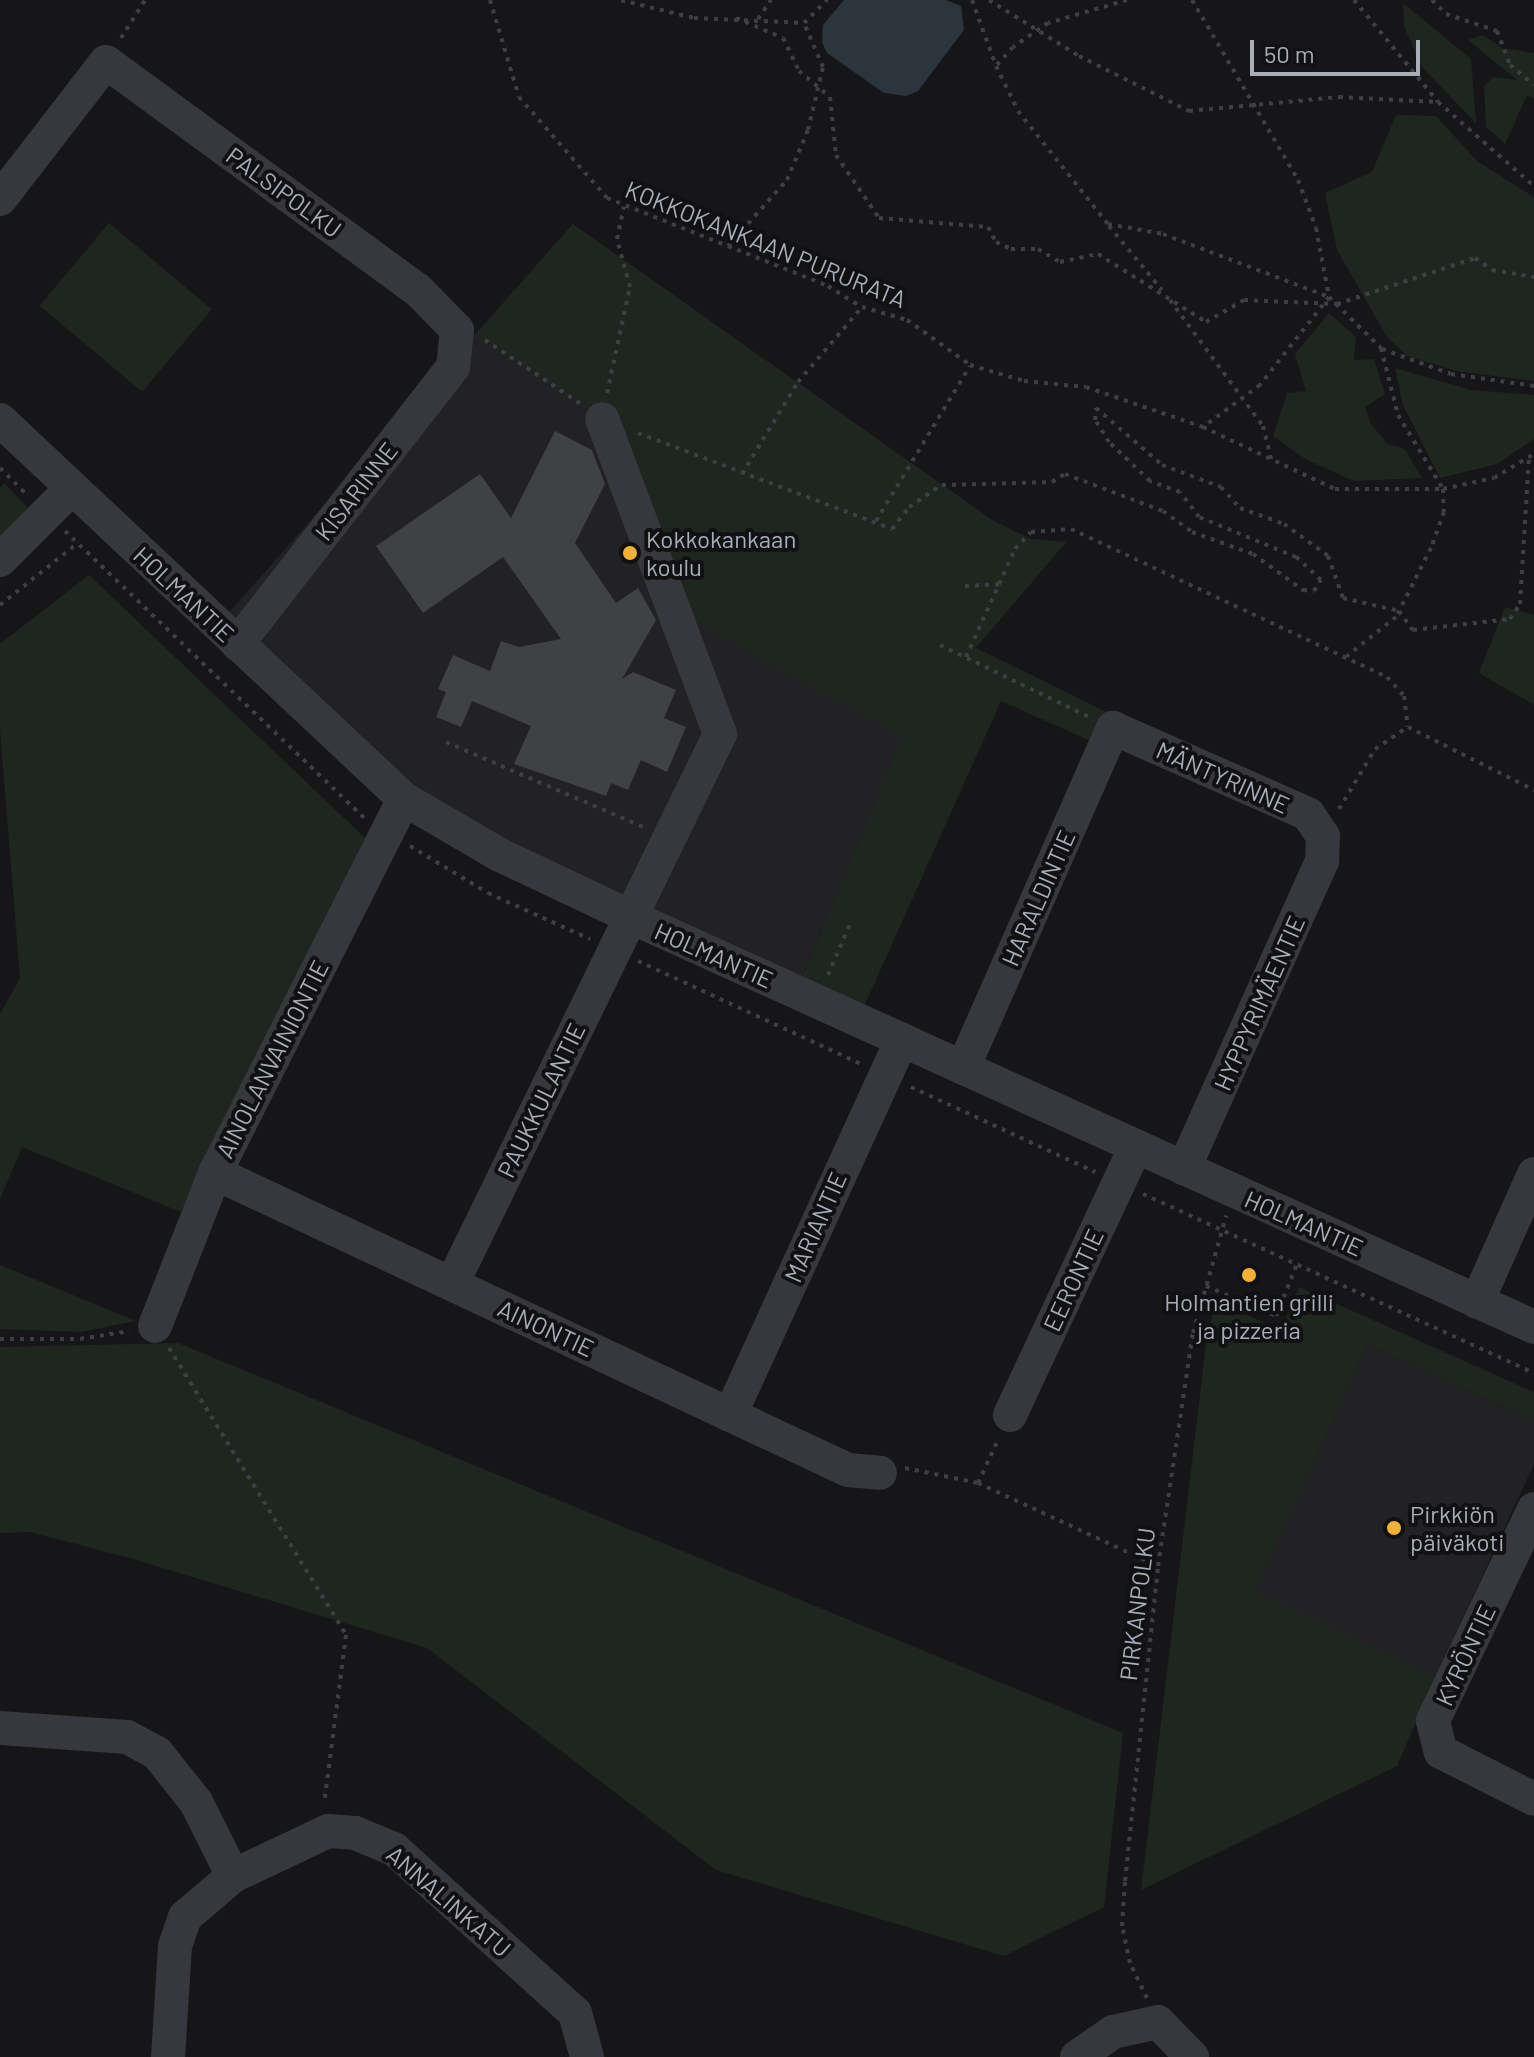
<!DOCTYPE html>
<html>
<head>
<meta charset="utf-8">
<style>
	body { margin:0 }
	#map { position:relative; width:1534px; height:2057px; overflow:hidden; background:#161618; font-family:Barlow,sans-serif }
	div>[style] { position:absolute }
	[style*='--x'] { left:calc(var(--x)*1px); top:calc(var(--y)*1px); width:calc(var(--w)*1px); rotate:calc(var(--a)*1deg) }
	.built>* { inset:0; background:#222225 }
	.green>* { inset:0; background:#1e261f; transform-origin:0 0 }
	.water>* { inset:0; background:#2c353c }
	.building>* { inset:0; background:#404145 }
	.path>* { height:4px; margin-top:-2px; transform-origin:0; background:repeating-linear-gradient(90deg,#3d3f44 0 4px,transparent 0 10px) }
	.minor>* { height:34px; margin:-17px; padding:0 17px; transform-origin:17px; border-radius:17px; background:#37383d }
	.dots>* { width:22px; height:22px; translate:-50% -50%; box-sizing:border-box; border:4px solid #111113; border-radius:50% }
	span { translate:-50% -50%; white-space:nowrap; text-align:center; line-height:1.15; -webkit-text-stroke:8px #111113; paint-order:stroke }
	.street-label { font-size:24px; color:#a8adb8 }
	.poi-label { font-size:24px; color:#a8adb8 }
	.left { translate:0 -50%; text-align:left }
	.scale { position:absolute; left:1250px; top:40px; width:170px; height:36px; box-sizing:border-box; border:4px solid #a8adb8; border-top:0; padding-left:10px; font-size:24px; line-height:28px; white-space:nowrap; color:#a8adb8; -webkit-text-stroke:6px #111113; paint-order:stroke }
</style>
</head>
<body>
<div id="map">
	<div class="built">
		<div style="clip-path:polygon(573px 224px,992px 520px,800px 982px,409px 793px,224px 618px)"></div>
		<div style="clip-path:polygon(1368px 1344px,1534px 1421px,1534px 1464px,1436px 1676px,1253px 1592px)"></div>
	</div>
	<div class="green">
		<div style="clip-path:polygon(1403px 3px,1471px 59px,1476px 123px,1421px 66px,1404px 26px)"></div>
		<div style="clip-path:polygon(1483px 35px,1502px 48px,1534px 53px,1534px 99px,1527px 95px,1505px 144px,1486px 127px,1484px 87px,1493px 77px,1517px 80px,1468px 40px)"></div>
		<div style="clip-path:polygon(1396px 115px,1436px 116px,1477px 161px,1534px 197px,1534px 381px,1456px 371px,1407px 356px,1387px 337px,1337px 250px,1325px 193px,1372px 172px)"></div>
		<div style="left:109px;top:223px;width:134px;height:108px;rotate:40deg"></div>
		<div style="clip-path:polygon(573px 224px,992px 520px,1031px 539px,1066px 542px,976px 648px,1113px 715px,1100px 745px,1001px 701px,862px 1011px,800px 982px,902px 736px,671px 608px,602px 419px,476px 334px)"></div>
		<div style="clip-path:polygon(1329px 313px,1356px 337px,1354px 360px,1374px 359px,1385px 394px,1365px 407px,1370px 422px,1387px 444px,1405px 449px,1422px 478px,1354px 481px,1307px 460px,1273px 436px,1287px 393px,1306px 391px,1295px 354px)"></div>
		<div style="clip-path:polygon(1395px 368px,1471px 390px,1534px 395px,1534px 439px,1497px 464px,1440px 478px,1403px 405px)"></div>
		<div style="clip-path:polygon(4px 483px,49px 529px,0 569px,0 488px)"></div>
		<div style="clip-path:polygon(89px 575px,365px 838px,181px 1212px,22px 1147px,0 1199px,0 1014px,20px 978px,0 730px,0 644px)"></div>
		<div style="clip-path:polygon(1505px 607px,1534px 615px,1534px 705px,1479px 673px)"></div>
		<div style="clip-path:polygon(0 1265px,136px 1321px,81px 1332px,0 1329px)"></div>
		<div style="clip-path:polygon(1299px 1287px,1534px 1392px,1534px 1421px,1368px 1344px,1254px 1591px,1436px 1676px,1397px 1766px,1141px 1890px,1207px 1336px,1216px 1302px,1281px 1330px)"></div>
		<div style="clip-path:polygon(178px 1343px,1123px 1733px,1104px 1907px,1004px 1956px,716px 1870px,427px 1648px,130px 1558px,30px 1532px,0 1533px,0 1347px)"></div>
	</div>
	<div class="water">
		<div style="clip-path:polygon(844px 0,946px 0,961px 6px,964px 30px,918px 91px,906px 96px,884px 93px,827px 53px,822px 42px,823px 25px)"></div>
	</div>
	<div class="building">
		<div style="clip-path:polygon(555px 431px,592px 450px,605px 484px,575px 543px,616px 603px,638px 588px,656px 620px,622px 679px,633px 672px,676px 690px,664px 718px,686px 727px,667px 772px,641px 760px,628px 790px,611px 783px,606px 796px,514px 764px,531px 726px,472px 701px,461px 727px,436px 717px,446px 692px,438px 689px,453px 655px,490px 671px,501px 641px,519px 647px,561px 639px,503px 557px,423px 613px,376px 546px,480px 474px,511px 518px)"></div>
	</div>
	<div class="path">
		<div style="--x:490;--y:0;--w:101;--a:73.4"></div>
		<div style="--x:519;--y:97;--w:134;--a:48.9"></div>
		<div style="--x:607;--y:198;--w:238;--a:21.7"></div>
		<div style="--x:828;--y:286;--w:40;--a:32"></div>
		<div style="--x:862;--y:307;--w:47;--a:16.1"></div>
		<div style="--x:907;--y:320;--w:77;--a:35.5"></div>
		<div style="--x:970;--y:365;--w:56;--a:16.5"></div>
		<div style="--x:1024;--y:381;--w:62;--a:5.5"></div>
		<div style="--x:1086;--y:387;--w:124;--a:18.9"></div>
		<div style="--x:1203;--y:427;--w:146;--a:25.2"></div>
		<div style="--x:1335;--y:489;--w:108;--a:0"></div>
		<div style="--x:1443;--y:489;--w:52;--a:-12.2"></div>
		<div style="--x:1494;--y:478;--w:47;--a:-31"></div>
		<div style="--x:621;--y:0;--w:75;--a:13.9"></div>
		<div style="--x:694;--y:18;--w:110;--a:2.6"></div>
		<div style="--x:972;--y:0;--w:70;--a:70"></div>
		<div style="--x:989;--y:0;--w:106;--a:31.9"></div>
		<div style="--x:1079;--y:56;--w:123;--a:26.6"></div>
		<div style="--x:1189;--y:111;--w:151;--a:-5.3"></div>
		<div style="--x:1339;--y:97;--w:99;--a:2.9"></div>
		<div style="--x:1127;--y:0;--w:82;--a:163.8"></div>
		<div style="--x:1048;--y:23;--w:42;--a:145.6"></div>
		<div style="--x:1013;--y:47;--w:25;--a:132"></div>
		<div style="--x:996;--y:66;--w:50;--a:63.9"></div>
		<div style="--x:1018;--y:111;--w:144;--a:51.5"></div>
		<div style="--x:1108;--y:224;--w:56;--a:10.3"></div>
		<div style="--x:1163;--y:234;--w:178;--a:20.8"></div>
		<div style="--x:1329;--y:297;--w:112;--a:128.1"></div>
		<div style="--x:1260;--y:385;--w:71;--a:143.6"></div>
		<div style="--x:1192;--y:0;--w:209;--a:59.5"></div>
		<div style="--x:1298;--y:180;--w:51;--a:69.4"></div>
		<div style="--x:1316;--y:228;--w:70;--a:79.3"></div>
		<div style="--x:1329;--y:297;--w:73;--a:44.4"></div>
		<div style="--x:1381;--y:348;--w:69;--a:75.8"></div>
		<div style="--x:1398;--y:415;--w:87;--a:58.7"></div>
		<div style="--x:1443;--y:489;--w:23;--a:88"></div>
		<div style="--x:1444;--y:512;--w:38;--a:110"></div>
		<div style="--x:1431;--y:548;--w:77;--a:116.9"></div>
		<div style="--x:1396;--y:617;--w:63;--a:141.5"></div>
		<div style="--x:1354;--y:0;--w:132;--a:50.5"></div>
		<div style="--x:1438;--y:102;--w:128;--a:41.2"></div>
		<div style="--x:1432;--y:0;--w:20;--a:45"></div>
		<div style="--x:1446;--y:14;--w:54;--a:18.4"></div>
		<div style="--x:1497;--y:31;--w:36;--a:69"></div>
		<div style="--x:1510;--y:65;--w:31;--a:40"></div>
		<div style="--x:736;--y:18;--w:51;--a:23.1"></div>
		<div style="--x:783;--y:38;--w:37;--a:64"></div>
		<div style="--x:799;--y:71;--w:40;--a:40"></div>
		<div style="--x:830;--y:97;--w:58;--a:84.1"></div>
		<div style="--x:836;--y:155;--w:76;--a:55.7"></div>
		<div style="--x:879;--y:218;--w:109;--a:4.7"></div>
		<div style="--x:988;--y:227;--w:17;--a:62"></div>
		<div style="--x:996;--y:242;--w:17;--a:25"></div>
		<div style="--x:1011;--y:249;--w:27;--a:0"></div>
		<div style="--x:1038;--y:249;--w:26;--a:31"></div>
		<div style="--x:1060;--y:262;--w:39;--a:-12"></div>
		<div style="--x:1098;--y:254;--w:128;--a:32.2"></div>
		<div style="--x:1206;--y:322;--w:44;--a:-30.1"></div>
		<div style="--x:1244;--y:300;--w:93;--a:2.5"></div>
		<div style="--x:1337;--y:304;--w:145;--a:-18.4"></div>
		<div style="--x:1475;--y:258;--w:21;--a:35"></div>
		<div style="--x:1492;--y:270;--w:43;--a:9.5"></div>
		<div style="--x:758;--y:19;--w:23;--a:-56"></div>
		<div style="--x:121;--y:38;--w:45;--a:-57.7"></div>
		<div style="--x:1109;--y:226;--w:83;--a:50.4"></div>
		<div style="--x:728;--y:246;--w:89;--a:-48.2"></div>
		<div style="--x:787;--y:180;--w:54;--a:-67.2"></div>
		<div style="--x:808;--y:130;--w:65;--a:-76.6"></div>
		<div style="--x:823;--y:67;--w:48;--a:-113.4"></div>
		<div style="--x:804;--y:23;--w:33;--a:-45"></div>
		<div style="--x:1170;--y:300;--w:157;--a:53.6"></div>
		<div style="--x:1263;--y:426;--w:38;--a:76"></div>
		<div style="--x:485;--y:340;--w:115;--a:33.7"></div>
		<div style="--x:1382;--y:349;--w:73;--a:19.9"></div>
		<div style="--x:1451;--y:374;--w:84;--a:8.2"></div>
		<div style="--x:607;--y:393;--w:108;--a:-77.8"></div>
		<div style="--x:630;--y:287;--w:50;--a:-105.2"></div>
		<div style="--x:617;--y:239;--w:33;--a:-78"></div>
		<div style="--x:638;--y:433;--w:272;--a:20.7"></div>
		<div style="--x:892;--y:529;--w:28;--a:-52"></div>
		<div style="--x:909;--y:507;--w:40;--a:-34"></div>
		<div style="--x:942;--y:485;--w:110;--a:-1.6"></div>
		<div style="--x:1052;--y:482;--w:15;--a:-32"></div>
		<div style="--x:1065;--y:474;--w:105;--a:20.7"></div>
		<div style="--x:1163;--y:511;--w:36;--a:36"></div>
		<div style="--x:1192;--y:532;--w:65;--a:19.8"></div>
		<div style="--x:1253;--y:554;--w:62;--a:35.8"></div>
		<div style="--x:1303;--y:590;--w:11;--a:5"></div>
		<div style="--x:1314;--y:591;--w:13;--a:-58"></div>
		<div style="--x:1321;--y:580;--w:34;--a:-137"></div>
		<div style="--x:1296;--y:557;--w:105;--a:-157.6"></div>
		<div style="--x:1199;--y:517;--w:31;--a:-127"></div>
		<div style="--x:1180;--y:492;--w:32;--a:-160"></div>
		<div style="--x:1150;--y:481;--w:57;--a:-136.4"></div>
		<div style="--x:1109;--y:442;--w:26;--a:-122"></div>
		<div style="--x:1095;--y:420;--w:12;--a:-85"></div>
		<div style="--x:1096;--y:408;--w:87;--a:40.8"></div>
		<div style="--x:1162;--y:465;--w:63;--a:20.4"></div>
		<div style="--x:1221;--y:487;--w:28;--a:48"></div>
		<div style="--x:1240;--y:508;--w:47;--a:20"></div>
		<div style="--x:1284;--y:524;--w:54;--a:36"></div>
		<div style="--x:1328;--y:556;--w:45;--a:70.3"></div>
		<div style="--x:1343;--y:598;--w:57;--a:13.1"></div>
		<div style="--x:1399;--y:611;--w:24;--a:54"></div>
		<div style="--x:1413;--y:630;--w:98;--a:-6.5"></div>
		<div style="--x:1510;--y:619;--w:18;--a:-56"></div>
		<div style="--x:1520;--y:604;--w:147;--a:-86.5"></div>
		<div style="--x:0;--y:468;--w:38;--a:45"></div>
		<div style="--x:742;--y:474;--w:108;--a:-58.7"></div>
		<div style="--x:798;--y:382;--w:99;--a:-49.5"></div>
		<div style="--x:876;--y:521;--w:181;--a:-58.8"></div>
		<div style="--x:65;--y:531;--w:416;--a:43.8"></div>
		<div style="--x:965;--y:586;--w:34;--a:-3"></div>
		<div style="--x:0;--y:605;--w:100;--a:-38.5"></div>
		<div style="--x:940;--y:645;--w:165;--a:25.8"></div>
		<div style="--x:966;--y:657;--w:119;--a:-65.6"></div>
		<div style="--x:1015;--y:549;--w:23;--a:-47"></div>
		<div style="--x:1031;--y:532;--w:40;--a:-4.3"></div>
		<div style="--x:1071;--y:529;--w:349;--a:25.1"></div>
		<div style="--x:1387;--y:677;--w:25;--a:48"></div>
		<div style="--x:1404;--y:696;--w:31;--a:83"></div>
		<div style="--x:1408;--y:727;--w:141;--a:26.6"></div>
		<div style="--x:446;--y:742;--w:218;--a:23.3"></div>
		<div style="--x:1339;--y:809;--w:70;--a:-59"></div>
		<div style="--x:1375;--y:749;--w:40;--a:-34"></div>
		<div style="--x:410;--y:846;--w:91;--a:31.1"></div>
		<div style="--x:488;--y:893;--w:112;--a:24.3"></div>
		<div style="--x:638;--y:961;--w:248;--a:24.8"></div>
		<div style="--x:828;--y:975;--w:56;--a:-66.7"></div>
		<div style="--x:911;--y:1087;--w:203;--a:24.8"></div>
		<div style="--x:1143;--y:1194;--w:430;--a:24.6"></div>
		<div style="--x:1206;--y:1286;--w:76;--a:23.2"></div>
		<div style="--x:1276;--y:1316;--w:56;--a:-68"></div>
		<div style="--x:0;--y:1339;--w:80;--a:0"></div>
		<div style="--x:80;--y:1339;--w:50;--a:-9.3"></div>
		<div style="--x:169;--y:1348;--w:337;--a:58.3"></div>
		<div style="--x:346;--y:1635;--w:170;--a:97.4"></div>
		<div style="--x:905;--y:1468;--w:75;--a:11.6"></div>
		<div style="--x:978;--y:1483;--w:198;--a:24.8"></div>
		<div style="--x:978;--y:1483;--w:50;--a:-65"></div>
		<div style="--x:1147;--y:1998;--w:39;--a:-116"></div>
		<div style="--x:1130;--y:1963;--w:38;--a:-102"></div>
		<div style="--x:1122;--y:1926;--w:45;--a:-86.2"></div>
		<div style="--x:1125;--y:1881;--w:317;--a:-84"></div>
		<div style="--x:1158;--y:1566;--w:236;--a:-81.5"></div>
		<div style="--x:1193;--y:1333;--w:122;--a:-74.2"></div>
	</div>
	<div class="minor">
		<div style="--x:0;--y:199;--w:173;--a:-52.3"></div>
		<div style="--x:106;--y:62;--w:386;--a:36.2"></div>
		<div style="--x:418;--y:290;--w:56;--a:45.7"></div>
		<div style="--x:457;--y:330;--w:37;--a:96"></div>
		<div style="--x:453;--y:367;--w:351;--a:127.9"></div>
		<div style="--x:0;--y:420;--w:554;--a:43.17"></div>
		<div style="--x:404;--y:799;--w:111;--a:30.3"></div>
		<div style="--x:500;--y:855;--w:143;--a:25.3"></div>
		<div style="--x:629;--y:916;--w:994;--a:24.42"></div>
		<div style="--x:0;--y:560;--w:102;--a:-45"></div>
		<div style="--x:963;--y:1068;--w:372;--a:-66.2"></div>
		<div style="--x:1113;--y:728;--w:213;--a:23.8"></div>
		<div style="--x:1308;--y:814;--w:27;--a:56"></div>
		<div style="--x:1323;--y:836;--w:25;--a:92"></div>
		<div style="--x:1322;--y:861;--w:337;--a:114.2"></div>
		<div style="--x:215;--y:1173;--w:699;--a:25.14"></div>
		<div style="--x:848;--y:1470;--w:32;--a:5"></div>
		<div style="--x:452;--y:1284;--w:612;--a:-64.02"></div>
		<div style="--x:720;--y:734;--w:336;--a:-110.5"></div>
		<div style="--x:1477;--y:1302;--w:140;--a:-66"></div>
		<div style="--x:155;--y:1326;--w:164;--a:-68.6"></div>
		<div style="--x:215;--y:1173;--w:419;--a:-63.2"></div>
		<div style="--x:730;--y:1415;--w:413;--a:-65.4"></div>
		<div style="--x:1010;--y:1415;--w:297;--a:-64.9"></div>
		<div style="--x:1534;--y:1509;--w:235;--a:115.5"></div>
		<div style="--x:1433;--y:1721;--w:32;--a:76"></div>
		<div style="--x:1441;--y:1752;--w:104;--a:26.8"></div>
		<div style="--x:0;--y:1728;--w:127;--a:4.1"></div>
		<div style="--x:127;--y:1737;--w:34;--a:28"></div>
		<div style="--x:157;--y:1753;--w:63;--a:51.5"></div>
		<div style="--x:196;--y:1802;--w:83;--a:63.4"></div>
		<div style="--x:168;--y:2057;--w:111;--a:-86.4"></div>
		<div style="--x:175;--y:1946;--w:31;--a:-71"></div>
		<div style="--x:185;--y:1917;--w:63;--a:-40.5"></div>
		<div style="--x:233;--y:1876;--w:105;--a:-25.3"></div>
		<div style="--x:328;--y:1831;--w:27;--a:4"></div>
		<div style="--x:355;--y:1833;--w:42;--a:22.3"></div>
		<div style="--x:394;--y:1849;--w:244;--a:42.2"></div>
		<div style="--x:575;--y:2013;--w:46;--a:74.7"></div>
		<div style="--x:1077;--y:2057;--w:44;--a:-34.8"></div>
		<div style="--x:1113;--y:2032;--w:46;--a:-12.5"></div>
		<div style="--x:1158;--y:2022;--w:49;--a:45.8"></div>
	</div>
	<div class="dots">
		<div style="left:630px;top:553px;background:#f2b134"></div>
		<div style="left:1249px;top:1275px;background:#f2b134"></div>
		<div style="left:1394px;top:1528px;background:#f2b134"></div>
	</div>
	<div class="street-label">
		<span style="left:284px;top:192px;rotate:36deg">PALSIPOLKU</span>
		<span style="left:766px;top:244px;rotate:22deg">KOKKOKANKAAN PURURATA</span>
		<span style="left:356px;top:491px;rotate:-52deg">KISARINNE</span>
		<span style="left:184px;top:594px;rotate:43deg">HOLMANTIE</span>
		<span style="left:1223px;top:777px;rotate:24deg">MÄNTYRINNE</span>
		<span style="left:1038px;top:898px;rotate:-66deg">HARALDINTIE</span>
		<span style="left:714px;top:955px;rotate:24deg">HOLMANTIE</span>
		<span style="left:1259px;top:1003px;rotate:-66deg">HYPPYRIMÄENTIE</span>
		<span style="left:272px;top:1059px;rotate:-63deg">AINOLANVAINIONTIE</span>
		<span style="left:541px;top:1100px;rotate:-64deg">PAUKKULANTIE</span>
		<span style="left:1304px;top:1223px;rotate:24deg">HOLMANTIE</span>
		<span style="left:815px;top:1227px;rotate:-66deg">MARIANTIE</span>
		<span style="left:1073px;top:1280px;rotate:-65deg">EERONTIE</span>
		<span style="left:546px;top:1328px;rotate:25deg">AINONTIE</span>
		<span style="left:1137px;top:1604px;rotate:-83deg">PIRKANPOLKU</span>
		<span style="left:1465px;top:1655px;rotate:-65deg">KYRÖNTIE</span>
		<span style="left:449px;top:1901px;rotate:41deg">ANNALINKATU</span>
	</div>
	<div class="poi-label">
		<span class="left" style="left:646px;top:553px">Kokkokankaan<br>koulu</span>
		<span style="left:1249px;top:1316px">Holmantien grilli<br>ja pizzeria</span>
		<span class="left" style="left:1410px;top:1528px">Pirkkiön<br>päiväkoti</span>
	</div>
	<div class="scale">50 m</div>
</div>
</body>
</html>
